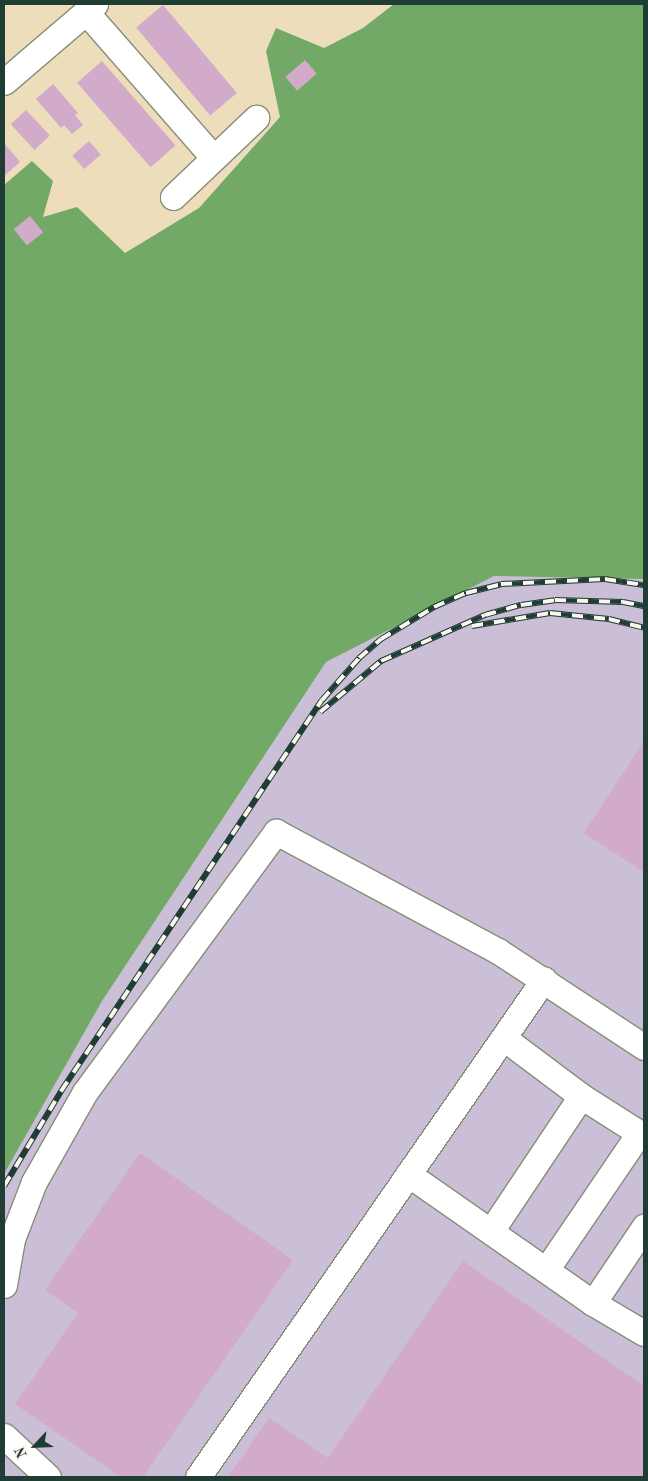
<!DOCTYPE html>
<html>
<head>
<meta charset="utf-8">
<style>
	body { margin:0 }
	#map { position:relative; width:648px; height:1481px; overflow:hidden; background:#edddbb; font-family:"Old Standard TT",serif }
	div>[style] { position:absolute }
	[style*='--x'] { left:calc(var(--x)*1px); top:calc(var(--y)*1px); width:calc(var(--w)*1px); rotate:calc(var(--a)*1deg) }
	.industrial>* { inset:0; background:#cabfd6 }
	.forest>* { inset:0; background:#73a966 }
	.building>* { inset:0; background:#d1abc9; transform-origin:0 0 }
	.roads { filter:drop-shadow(1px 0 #868d78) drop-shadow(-1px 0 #868d78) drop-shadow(0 1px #868d78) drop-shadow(0 -1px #868d78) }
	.minor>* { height:25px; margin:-12.5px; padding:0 12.5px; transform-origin:12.5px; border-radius:12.5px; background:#fff }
	.rail>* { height:5.5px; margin-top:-2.75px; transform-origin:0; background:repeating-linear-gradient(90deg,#fbf7ec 0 11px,#1f3d34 0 22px); box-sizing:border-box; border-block:1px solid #1f3d34 }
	span { translate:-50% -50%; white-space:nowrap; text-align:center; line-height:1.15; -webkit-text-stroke:4px #fbf7ec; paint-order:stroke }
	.frame { position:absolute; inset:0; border:5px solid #1f3d34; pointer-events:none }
	.north { position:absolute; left:10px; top:1421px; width:50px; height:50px; -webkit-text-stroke:4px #fbf7ec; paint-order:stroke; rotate:245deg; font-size:14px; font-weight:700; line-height:20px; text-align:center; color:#1f3d34 }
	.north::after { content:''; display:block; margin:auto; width:18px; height:22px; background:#1f3d34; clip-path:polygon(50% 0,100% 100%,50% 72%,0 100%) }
</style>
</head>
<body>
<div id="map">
	<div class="industrial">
		<div style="clip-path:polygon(644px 475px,644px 1477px,4px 1477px,4px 1118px,289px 651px)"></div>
	</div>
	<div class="forest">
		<div style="clip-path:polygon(394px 4px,644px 4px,644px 579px,494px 576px,326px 662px,102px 1001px,4px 1174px,4px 185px,32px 161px,53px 181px,43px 217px,77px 207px,125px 253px,199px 208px,280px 117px,266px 51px,276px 28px,324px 48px,363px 28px)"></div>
	</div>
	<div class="building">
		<div style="left:163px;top:5px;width:115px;height:35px;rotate:50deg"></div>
		<div style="left:305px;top:60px;width:18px;height:26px;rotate:49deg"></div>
		<div style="left:102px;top:61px;width:112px;height:33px;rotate:49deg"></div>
		<div style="clip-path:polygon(53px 84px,78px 113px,75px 115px,83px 125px,72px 134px,64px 125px,61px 128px,36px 99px)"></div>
		<div style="left:26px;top:110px;width:35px;height:21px;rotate:47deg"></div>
		<div style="left:89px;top:141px;width:18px;height:22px;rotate:49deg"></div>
		<div style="clip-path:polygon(4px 143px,20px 162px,4px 176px)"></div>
		<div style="left:30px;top:216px;width:21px;height:21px;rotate:51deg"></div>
		<div style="clip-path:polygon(644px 741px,644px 872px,584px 833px)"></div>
		<div style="clip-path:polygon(140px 1153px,293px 1260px,143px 1477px,121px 1477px,15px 1404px,78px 1313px,45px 1290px)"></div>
		<div style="clip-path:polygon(463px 1261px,644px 1386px,644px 1477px,228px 1477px,269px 1418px,328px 1458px)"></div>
	</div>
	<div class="roads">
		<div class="minor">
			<div style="--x:86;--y:12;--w:194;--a:48.8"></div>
			<div style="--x:4;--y:82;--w:120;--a:-40.6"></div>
			<div style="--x:173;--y:197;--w:115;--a:-43.6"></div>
			<div style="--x:505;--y:1039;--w:95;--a:36.9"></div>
			<div style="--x:581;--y:1096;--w:75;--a:32.4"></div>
			<div style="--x:408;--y:1174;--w:226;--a:34.9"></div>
			<div style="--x:593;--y:1303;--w:59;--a:30.5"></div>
			<div style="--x:491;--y:1231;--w:162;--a:-56.3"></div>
			<div style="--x:546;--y:1270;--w:166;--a:-55.8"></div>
			<div style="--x:4;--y:1285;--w:47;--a:-80.1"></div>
			<div style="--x:12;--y:1239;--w:61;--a:-68.9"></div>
			<div style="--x:34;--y:1182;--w:103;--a:-60.5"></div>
			<div style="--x:85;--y:1092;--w:323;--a:-53.7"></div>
			<div style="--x:276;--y:832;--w:252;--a:28.2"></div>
			<div style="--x:498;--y:951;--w:175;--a:33.3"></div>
			<div style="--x:593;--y:1303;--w:92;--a:-56.1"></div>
			<div style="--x:4;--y:1436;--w:60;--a:43"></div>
			<div style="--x:198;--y:1477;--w:606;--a:-55.21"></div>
		</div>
	</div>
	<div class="rail">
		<div style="--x:472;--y:626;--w:79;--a:-9.5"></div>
		<div style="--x:550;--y:613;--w:59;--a:5.8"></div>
		<div style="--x:609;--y:619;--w:36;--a:14"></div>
		<div style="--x:320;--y:712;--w:80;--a:-39.9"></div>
		<div style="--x:381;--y:661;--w:114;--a:-23.9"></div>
		<div style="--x:485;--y:615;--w:37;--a:-16"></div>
		<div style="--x:521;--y:605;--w:34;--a:-8"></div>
		<div style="--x:555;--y:600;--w:68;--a:1.7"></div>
		<div style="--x:623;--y:602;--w:21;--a:11"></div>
		<div style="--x:4;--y:1186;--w:111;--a:-59"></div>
		<div style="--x:61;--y:1091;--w:470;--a:-56.3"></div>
		<div style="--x:322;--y:700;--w:56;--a:-48.6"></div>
		<div style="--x:359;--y:658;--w:29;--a:-41"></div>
		<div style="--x:381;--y:639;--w:62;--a:-31.1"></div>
		<div style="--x:434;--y:607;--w:35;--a:-24"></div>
		<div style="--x:466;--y:593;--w:36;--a:-14"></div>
		<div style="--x:501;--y:584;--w:104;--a:-2.8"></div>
		<div style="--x:605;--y:579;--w:39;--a:9"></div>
	</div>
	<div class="frame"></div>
	<div class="north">N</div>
</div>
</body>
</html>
